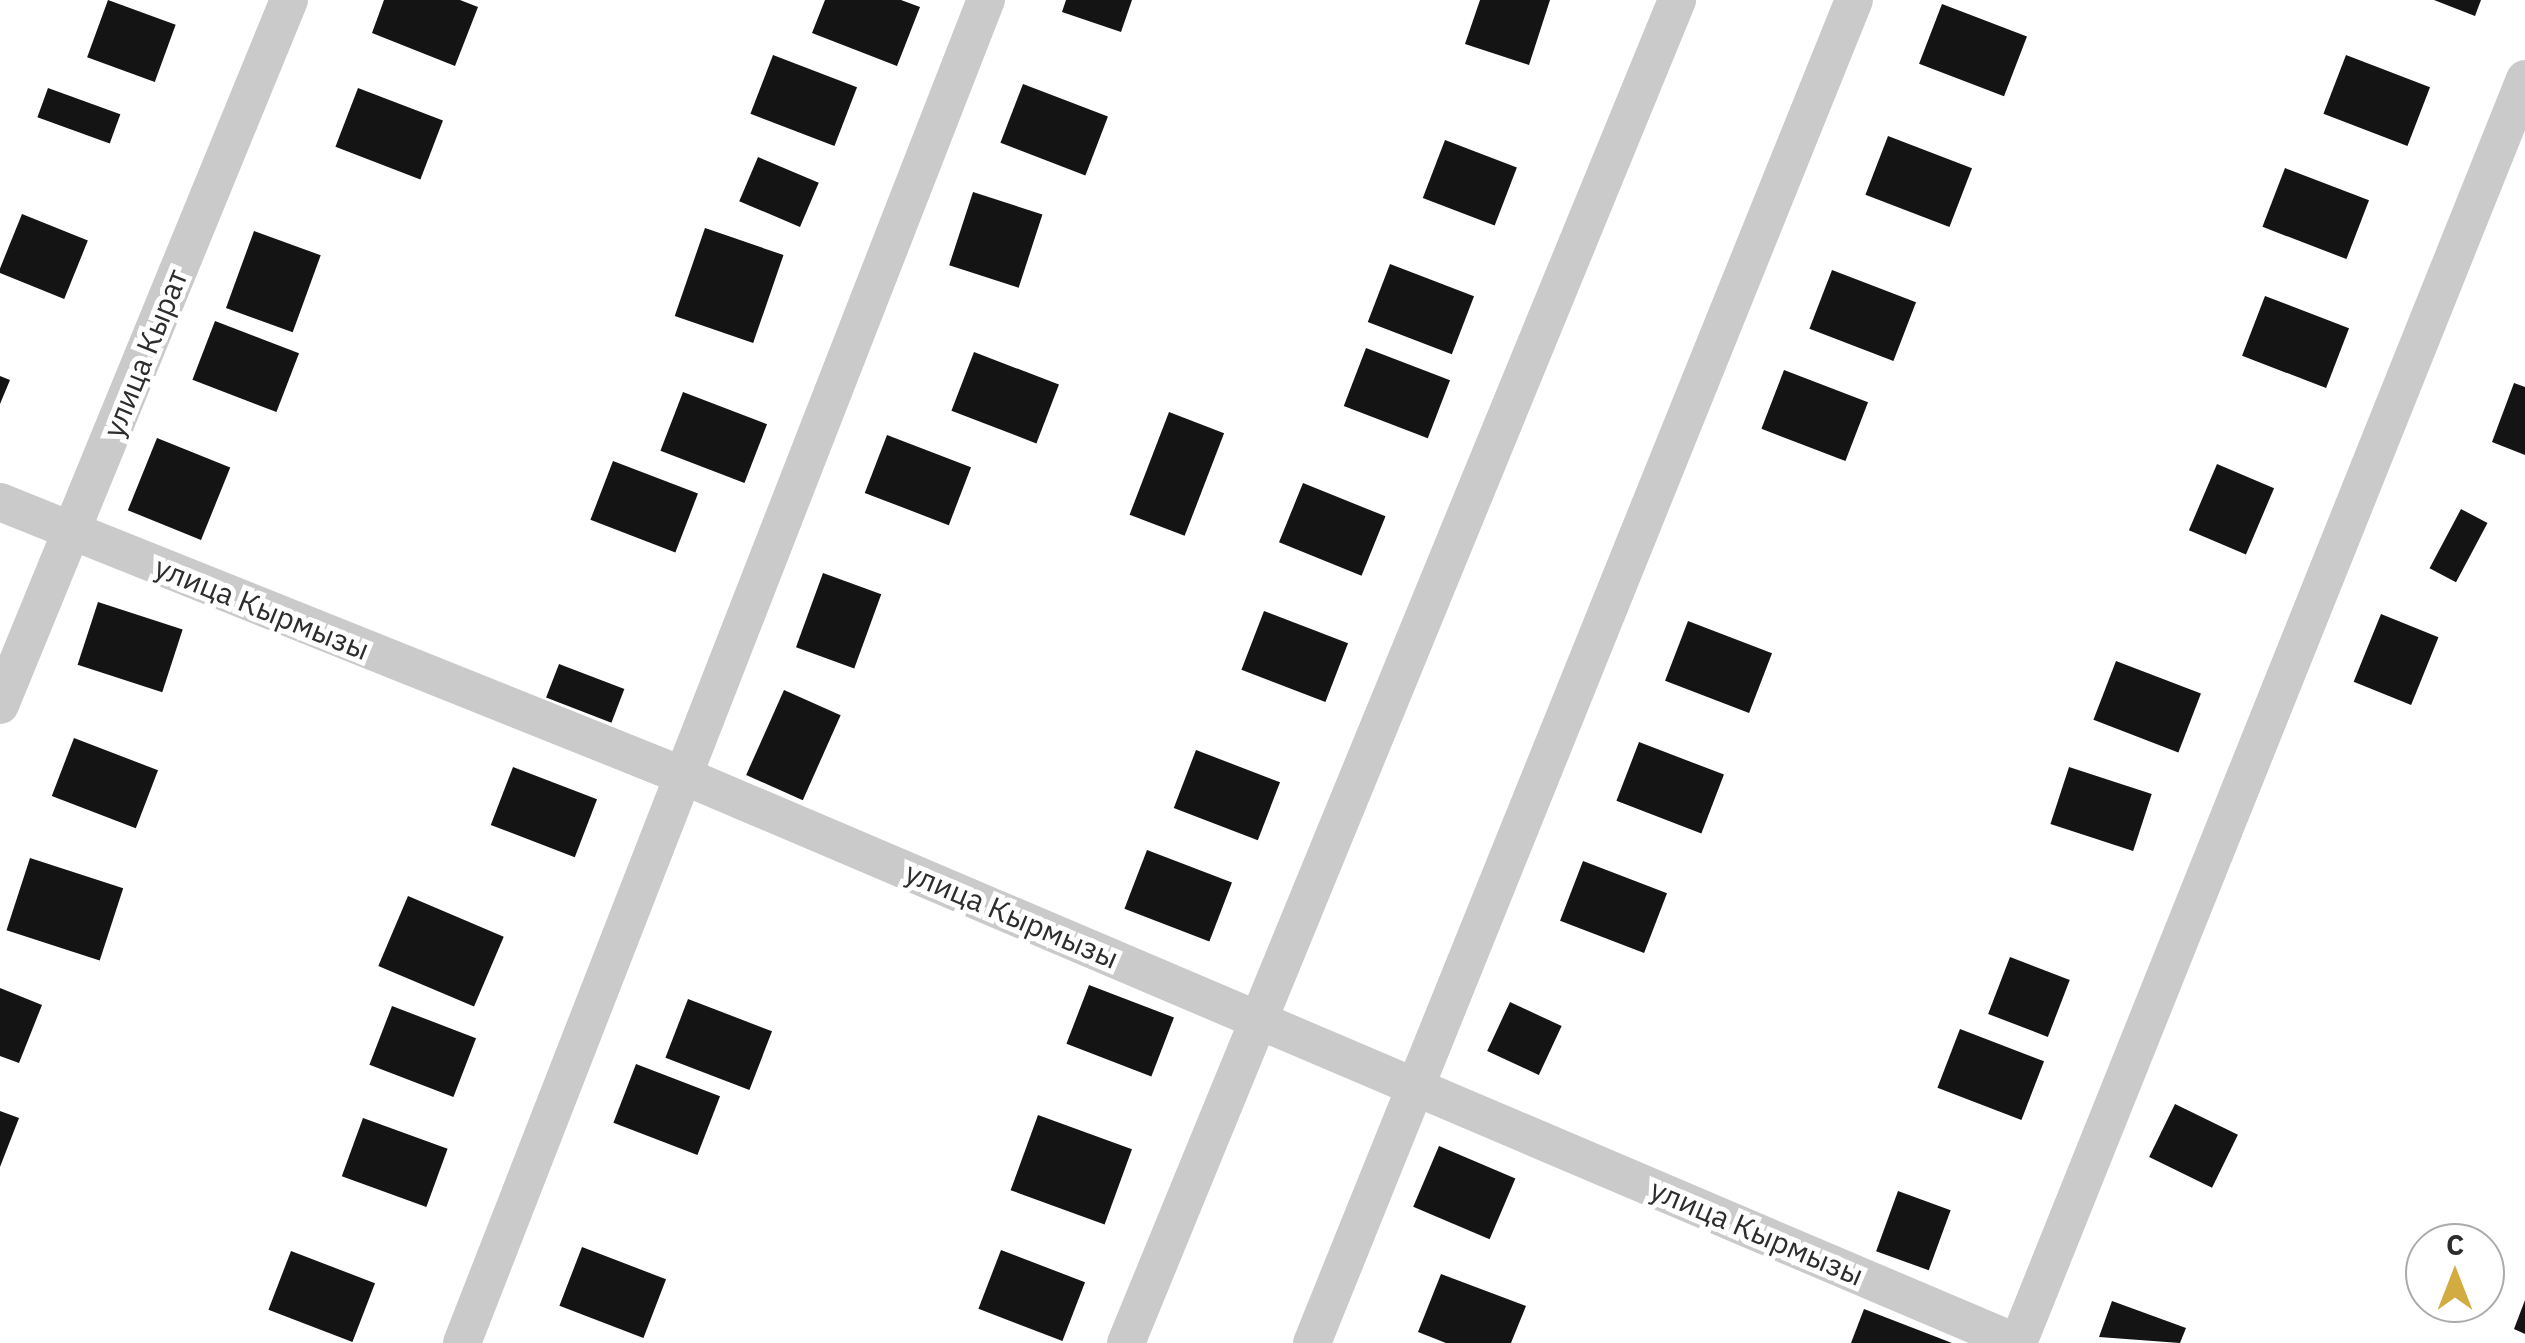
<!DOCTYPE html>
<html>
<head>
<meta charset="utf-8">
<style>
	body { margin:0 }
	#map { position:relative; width:2525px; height:1343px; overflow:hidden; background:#fff; font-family:"IBM Plex Sans",sans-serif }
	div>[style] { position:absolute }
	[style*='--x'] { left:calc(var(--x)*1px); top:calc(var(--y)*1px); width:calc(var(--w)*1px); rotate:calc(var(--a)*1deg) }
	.building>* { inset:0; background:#141414; transform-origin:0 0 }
	.street>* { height:38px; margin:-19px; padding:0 19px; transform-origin:19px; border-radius:19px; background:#cacaca }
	span { translate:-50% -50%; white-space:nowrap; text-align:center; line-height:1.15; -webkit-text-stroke:10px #fff; paint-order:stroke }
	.street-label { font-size:30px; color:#2d2d2d }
	.north { position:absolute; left:2405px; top:1223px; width:100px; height:100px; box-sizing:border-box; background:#fff; border:2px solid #ababab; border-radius:50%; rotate:0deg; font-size:28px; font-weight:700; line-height:40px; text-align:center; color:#2d2d2d }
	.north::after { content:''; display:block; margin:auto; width:35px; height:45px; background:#d2ac41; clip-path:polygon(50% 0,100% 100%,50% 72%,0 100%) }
</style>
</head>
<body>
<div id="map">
	<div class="building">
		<div style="left:108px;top:0;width:72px;height:61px;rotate:20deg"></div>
		<div style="clip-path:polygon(384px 0,460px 0,478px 7px,455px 66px,372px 33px)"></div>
		<div style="clip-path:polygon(825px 0,901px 0,920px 7px,897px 66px,812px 33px)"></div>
		<div style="clip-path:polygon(1066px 0,1132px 0,1121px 32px,1062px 12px)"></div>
		<div style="clip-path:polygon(1480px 0,1550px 0,1529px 65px,1465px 44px)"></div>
		<div style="clip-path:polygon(2434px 0,2481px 0,2475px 16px)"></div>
		<div style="left:1942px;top:4px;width:91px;height:64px;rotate:21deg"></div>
		<div style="left:773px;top:55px;width:90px;height:63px;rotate:21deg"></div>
		<div style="left:2346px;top:55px;width:90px;height:63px;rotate:21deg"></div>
		<div style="left:1023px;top:84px;width:91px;height:63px;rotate:21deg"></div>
		<div style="left:48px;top:88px;width:77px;height:31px;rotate:20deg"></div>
		<div style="left:358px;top:88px;width:91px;height:63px;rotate:21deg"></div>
		<div style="left:1888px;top:136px;width:90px;height:63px;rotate:21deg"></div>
		<div style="left:1445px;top:140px;width:77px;height:62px;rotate:21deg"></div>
		<div style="left:758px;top:157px;width:66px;height:48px;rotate:23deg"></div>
		<div style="left:2285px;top:168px;width:90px;height:63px;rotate:21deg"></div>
		<div style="left:973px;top:192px;width:73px;height:77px;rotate:18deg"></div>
		<div style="left:22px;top:214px;width:71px;height:63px;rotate:22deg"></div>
		<div style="left:705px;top:228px;width:83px;height:93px;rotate:19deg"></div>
		<div style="left:254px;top:231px;width:71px;height:82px;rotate:20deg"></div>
		<div style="left:1390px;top:264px;width:90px;height:62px;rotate:21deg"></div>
		<div style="left:1832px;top:270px;width:90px;height:63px;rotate:21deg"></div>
		<div style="left:2265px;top:296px;width:90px;height:64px;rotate:21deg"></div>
		<div style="left:215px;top:321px;width:90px;height:63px;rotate:21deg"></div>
		<div style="left:1366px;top:348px;width:90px;height:62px;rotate:21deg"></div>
		<div style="left:974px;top:352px;width:91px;height:63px;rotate:21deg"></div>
		<div style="left:1784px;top:370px;width:90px;height:63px;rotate:21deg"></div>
		<div style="clip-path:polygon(0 376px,10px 380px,0 404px)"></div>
		<div style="clip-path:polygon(2514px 383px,2525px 387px,2525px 455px,2492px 442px)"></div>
		<div style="left:683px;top:392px;width:90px;height:63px;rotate:21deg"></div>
		<div style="left:1169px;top:412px;width:59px;height:110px;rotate:21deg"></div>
		<div style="left:887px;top:435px;width:90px;height:62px;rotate:21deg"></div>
		<div style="left:157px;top:438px;width:79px;height:78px;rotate:22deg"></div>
		<div style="left:613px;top:461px;width:91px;height:63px;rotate:21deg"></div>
		<div style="left:2217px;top:464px;width:62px;height:72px;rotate:23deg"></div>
		<div style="left:1303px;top:483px;width:89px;height:64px;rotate:22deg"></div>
		<div style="left:2461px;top:509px;width:30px;height:67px;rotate:28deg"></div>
		<div style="left:823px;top:573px;width:62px;height:79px;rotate:20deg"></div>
		<div style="left:98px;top:602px;width:89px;height:66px;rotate:18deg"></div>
		<div style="left:1264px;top:611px;width:90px;height:63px;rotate:21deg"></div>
		<div style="left:2381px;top:614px;width:62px;height:73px;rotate:22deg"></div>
		<div style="left:1688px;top:621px;width:90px;height:64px;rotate:21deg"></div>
		<div style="left:2116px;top:661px;width:91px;height:63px;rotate:21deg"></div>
		<div style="left:559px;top:664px;width:70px;height:36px;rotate:21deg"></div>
		<div style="left:784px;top:690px;width:62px;height:93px;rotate:24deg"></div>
		<div style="left:74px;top:738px;width:90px;height:62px;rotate:21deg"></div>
		<div style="left:1639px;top:742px;width:91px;height:63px;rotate:21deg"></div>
		<div style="left:1196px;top:750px;width:90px;height:62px;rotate:21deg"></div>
		<div style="left:513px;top:767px;width:90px;height:62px;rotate:21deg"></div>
		<div style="left:2069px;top:767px;width:87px;height:60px;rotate:18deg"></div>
		<div style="left:1147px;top:850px;width:91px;height:63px;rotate:21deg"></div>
		<div style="left:30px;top:858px;width:98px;height:76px;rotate:18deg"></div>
		<div style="left:1583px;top:861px;width:90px;height:64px;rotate:21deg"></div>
		<div style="left:408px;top:896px;width:104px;height:76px;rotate:23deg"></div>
		<div style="left:2010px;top:957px;width:64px;height:61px;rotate:21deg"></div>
		<div style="left:1089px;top:985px;width:91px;height:63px;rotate:21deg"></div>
		<div style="clip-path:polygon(0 988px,42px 1005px,19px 1063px,0 1056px)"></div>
		<div style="left:688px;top:999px;width:90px;height:63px;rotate:21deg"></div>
		<div style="left:1510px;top:1002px;width:57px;height:54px;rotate:25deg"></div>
		<div style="left:392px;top:1006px;width:90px;height:63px;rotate:21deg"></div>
		<div style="left:1960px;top:1029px;width:90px;height:63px;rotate:21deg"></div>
		<div style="left:636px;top:1064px;width:90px;height:63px;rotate:21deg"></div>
		<div style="left:2175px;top:1104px;width:70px;height:59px;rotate:26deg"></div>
		<div style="clip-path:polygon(0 1111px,19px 1118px,0 1167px)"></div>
		<div style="left:1038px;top:1115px;width:100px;height:80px;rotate:20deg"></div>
		<div style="left:363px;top:1118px;width:90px;height:62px;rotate:20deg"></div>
		<div style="left:1439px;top:1146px;width:83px;height:66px;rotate:23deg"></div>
		<div style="left:1898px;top:1191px;width:56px;height:64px;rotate:20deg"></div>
		<div style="left:582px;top:1247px;width:90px;height:63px;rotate:21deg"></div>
		<div style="left:1001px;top:1250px;width:90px;height:63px;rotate:21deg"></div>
		<div style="left:291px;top:1251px;width:90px;height:63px;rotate:21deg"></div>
		<div style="clip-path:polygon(1441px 1274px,1526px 1306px,1511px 1343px,1446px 1343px,1418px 1332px)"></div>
		<div style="clip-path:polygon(2525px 1300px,2525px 1334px,2514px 1329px)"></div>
		<div style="clip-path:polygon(2112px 1301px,2186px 1328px,2180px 1343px,2099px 1337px)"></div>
		<div style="clip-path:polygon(1864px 1309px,1952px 1343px,1851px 1343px)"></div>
	</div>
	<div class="street">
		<div style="--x:0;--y:502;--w:737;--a:21.83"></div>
		<div style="--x:684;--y:776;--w:1449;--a:23.04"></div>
		<div style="--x:0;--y:705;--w:762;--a:-67.71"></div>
		<div style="--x:462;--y:1343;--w:1442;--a:-68.69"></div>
		<div style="--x:1126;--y:1343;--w:1452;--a:-67.69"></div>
		<div style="--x:1312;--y:1343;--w:1448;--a:-68.02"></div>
		<div style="--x:2018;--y:1343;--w:1362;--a:-68.14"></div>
	</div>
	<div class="street-label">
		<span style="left:145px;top:353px;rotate:-68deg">улица Кырат</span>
		<span style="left:262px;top:608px;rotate:22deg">улица Кырмызы</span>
		<span style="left:1012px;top:915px;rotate:23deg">улица Кырмызы</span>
		<span style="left:1757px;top:1232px;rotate:23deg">улица Кырмызы</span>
	</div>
	<div class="north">С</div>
</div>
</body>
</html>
